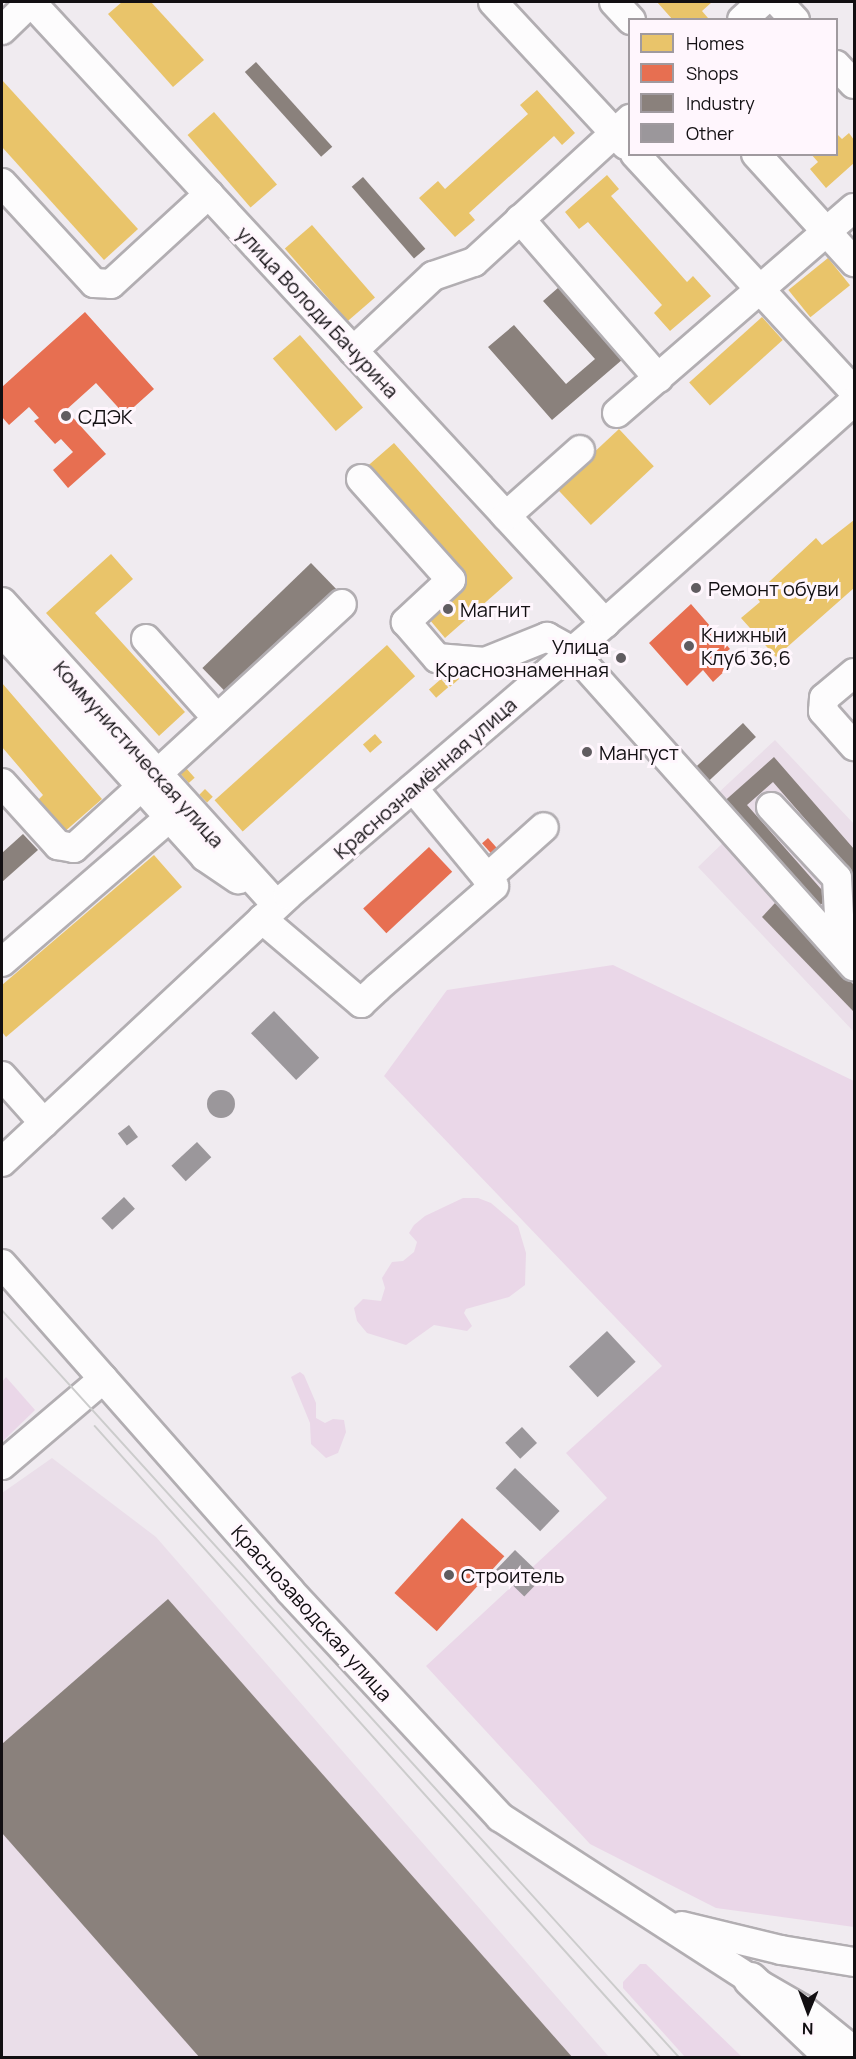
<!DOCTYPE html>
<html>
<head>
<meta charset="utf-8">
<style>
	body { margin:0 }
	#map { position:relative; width:856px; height:2059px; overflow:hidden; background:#f0ebf0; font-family:Manrope,sans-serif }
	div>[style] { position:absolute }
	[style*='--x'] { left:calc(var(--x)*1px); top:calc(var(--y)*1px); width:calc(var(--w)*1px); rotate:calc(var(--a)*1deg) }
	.built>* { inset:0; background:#eadee9 }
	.green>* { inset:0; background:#ead7e8 }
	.homes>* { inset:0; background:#e9c46a; transform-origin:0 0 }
	.shops>* { inset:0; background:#e76f51; transform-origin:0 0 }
	.industry>* { inset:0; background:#8a817c; transform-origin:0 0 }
	.building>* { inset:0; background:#9b979b; transform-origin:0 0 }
	.round { border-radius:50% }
	.roads { filter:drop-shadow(2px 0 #b2aeb2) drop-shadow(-2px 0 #b2aeb2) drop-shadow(0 2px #b2aeb2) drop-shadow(0 -2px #b2aeb2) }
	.minor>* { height:28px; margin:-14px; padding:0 14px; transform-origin:14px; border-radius:14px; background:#fdfcfd }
	.major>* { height:33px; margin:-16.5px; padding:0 16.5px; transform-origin:16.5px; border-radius:16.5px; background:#fdfcfd }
	.tram>* { height:1.5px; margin:-0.75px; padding:0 0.75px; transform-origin:0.75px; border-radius:0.75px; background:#ccc }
	.dots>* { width:16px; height:16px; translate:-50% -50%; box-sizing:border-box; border:3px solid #fff6fd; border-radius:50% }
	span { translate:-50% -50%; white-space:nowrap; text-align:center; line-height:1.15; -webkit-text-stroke:6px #fff6fd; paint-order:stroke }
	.street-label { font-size:20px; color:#120f12 }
	.poi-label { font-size:20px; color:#120f12 }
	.left { translate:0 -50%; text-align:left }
	.right { translate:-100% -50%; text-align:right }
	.frame { position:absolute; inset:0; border:3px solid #120f12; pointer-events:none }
	.legend { position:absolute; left:628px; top:18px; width:210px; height:138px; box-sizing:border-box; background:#fff6fd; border:2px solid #a09a9f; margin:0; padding:8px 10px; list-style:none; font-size:18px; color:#120f12 }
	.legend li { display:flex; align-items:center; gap:12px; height:30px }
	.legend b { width:30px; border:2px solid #a09a9f }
	.north { position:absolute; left:778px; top:1981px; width:60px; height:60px; -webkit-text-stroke:4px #fff6fd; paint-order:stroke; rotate:181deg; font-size:16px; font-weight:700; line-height:24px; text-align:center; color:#120f12 }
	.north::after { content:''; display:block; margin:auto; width:21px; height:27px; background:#120f12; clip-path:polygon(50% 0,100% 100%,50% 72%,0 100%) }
</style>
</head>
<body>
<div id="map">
	<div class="built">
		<div style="clip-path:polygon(775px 740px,854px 824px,854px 1032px,698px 867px,729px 837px,702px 808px)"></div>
		<div style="clip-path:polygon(52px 1458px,156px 1537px,609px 2057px,2px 2057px,2px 1493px)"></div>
	</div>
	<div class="green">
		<div style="clip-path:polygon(613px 965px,854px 1081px,854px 1927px,716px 1908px,590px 1844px,426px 1666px,607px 1498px,566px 1453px,662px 1366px,384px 1076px,447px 990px)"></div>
		<div style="clip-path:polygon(463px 1198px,478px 1198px,491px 1203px,518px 1226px,526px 1253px,525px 1285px,509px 1297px,466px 1309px,464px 1313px,472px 1326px,467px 1331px,434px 1325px,406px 1345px,367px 1333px,357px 1321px,354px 1308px,363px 1299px,381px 1301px,385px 1288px,382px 1278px,392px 1262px,403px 1261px,414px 1252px,417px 1242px,409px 1233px,414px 1225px,425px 1216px)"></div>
		<div style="clip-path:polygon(300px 1372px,304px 1375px,316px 1403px,316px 1418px,325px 1423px,333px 1419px,344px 1420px,346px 1432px,338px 1453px,326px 1458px,311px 1444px,310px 1423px,291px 1377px)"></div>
		<div style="clip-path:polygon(6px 1377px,35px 1410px,2px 1442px,2px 1382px)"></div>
		<div style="clip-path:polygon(640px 1964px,646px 1964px,742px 2057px,685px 2057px,623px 1988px,623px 1982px)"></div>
	</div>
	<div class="homes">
		<div style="clip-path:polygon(122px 2px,151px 2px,204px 60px,173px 87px,108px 14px)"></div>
		<div style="clip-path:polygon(657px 2px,712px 2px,702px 11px,708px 18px,706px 20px,673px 20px)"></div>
		<div style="clip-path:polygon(2px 80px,138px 229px,104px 260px,2px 147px)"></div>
		<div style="clip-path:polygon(537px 90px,575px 133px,562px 145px,554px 136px,469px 213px,475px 220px,455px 237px,419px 198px,438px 181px,445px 189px,528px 114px,520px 105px)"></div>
		<div style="left:214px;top:112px;width:96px;height:35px;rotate:49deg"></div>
		<div style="clip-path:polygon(836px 133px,842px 139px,849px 133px,854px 140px,854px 163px,826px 188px,810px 169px,818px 162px,811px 154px,836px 154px)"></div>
		<div style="clip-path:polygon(607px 175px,619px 189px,611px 196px,687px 282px,693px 276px,711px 296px,670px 331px,654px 313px,662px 305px,588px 222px,579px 229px,565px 212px)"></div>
		<div style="left:312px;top:225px;width:96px;height:36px;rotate:49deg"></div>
		<div style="left:828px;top:258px;width:35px;height:51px;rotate:51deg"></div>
		<div style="left:762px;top:317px;width:31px;height:98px;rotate:48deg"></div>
		<div style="left:300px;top:335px;width:96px;height:36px;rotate:49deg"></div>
		<div style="left:619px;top:429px;width:51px;height:86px;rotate:47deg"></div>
		<div style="clip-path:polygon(394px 443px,513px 578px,445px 638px,424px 613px,461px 581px,363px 470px)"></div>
		<div style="clip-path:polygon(854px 520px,854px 588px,776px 657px,741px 618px,760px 602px,755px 595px,816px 538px,822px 545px)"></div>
		<div style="clip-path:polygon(111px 554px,133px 579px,95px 613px,185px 712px,159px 736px,46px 613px)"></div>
		<div style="left:387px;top:645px;width:42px;height:232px;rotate:48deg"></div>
		<div style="left:455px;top:668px;width:11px;height:16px;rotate:49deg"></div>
		<div style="left:441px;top:679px;width:11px;height:16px;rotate:49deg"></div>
		<div style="clip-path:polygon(2px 683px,102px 799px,63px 833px,36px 802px,43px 795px,2px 747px)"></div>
		<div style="left:375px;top:734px;width:11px;height:16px;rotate:49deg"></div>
		<div style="left:186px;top:768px;width:13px;height:8px;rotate:48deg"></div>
		<div style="left:205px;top:789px;width:11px;height:8px;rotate:45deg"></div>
		<div style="clip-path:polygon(154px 855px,182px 887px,6px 1037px,2px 1032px,2px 985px)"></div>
	</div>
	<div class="shops">
		<div style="clip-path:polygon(85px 312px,154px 389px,125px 415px,96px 383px,66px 410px,106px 454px,68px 488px,53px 470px,73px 452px,61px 439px,55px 444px,34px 421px,39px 418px,29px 407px,9px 425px,2px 417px,2px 387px)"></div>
		<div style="clip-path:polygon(691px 604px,730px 649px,718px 658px,729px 667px,713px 682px,703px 670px,687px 686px,649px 643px)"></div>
		<div style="left:488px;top:838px;width:15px;height:8px;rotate:48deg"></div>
		<div style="left:429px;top:847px;width:34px;height:90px;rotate:47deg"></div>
		<div style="left:462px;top:1518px;width:57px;height:101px;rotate:42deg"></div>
	</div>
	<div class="industry">
		<div style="left:256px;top:62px;width:114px;height:15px;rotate:48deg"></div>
		<div style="left:363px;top:177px;width:95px;height:15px;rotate:49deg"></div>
		<div style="clip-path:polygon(559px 287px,623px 359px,552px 420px,488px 347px,514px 325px,566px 384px,595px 359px,543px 301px)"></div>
		<div style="left:311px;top:563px;width:37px;height:151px;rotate:46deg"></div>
		<div style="left:743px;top:723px;width:19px;height:66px;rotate:47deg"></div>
		<div style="clip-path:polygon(774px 757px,854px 849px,853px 878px,852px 873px,773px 782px,747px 805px,829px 898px,813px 911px,720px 805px)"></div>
		<div style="clip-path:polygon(23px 834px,38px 850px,2px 882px,2px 853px)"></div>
		<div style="clip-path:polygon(775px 903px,854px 985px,854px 1012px,762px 917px)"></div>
		<div style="clip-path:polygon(168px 1599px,573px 2058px,200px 2058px,2px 1833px,2px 1744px)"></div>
	</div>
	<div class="building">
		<div style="left:274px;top:1011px;width:65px;height:32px;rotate:46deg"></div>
		<div class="round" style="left:207px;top:1090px;width:28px;height:28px"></div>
		<div style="left:129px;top:1125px;width:15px;height:14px;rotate:53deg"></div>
		<div style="left:197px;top:1142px;width:21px;height:35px;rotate:47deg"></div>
		<div style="left:124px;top:1197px;width:16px;height:31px;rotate:47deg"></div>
		<div style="left:607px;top:1331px;width:42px;height:52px;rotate:47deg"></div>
		<div style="left:522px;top:1427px;width:22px;height:23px;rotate:47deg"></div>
		<div style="left:515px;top:1468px;width:62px;height:28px;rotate:44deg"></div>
		<div style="left:515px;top:1550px;width:39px;height:27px;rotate:44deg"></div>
	</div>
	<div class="roads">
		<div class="minor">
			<div style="--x:493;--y:2;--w:195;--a:47.1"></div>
			<div style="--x:614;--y:2;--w:25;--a:47"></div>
			<div style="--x:778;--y:2;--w:25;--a:47"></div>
			<div style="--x:742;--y:20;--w:27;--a:-42"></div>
			<div style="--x:2;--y:30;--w:40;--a:-44"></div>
			<div style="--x:31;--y:2;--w:846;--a:47.25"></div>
			<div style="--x:836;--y:65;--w:26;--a:47"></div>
			<div style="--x:635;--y:154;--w:323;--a:47.3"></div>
			<div style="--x:756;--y:154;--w:146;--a:47.8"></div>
			<div style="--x:2;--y:183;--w:136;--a:47.4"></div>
			<div style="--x:94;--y:283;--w:17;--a:3"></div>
			<div style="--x:111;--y:284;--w:133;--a:-42.6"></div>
			<div style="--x:520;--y:219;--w:211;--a:49"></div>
			<div style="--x:353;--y:351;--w:110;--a:-43.2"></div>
			<div style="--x:433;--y:276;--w:43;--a:-18.9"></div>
			<div style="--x:474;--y:262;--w:212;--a:-42.5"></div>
			<div style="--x:617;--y:413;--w:313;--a:-40.9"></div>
			<div style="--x:361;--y:479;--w:135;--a:48.3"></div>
			<div style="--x:451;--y:580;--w:62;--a:137"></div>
			<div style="--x:406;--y:622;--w:48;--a:49.3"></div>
			<div style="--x:437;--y:658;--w:48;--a:4.8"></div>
			<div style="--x:485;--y:662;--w:67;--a:-22"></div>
			<div style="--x:547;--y:637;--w:29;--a:29"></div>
			<div style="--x:572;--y:651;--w:423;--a:48.2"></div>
			<div style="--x:506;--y:516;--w:99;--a:-41.7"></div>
			<div style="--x:2;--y:602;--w:409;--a:47.8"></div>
			<div style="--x:2;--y:632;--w:303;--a:47.9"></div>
			<div style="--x:205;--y:857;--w:40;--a:34"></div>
			<div style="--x:146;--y:639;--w:106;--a:48.1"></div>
			<div style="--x:854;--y:673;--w:39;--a:140"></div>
			<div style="--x:824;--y:698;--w:13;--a:94"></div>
			<div style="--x:823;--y:711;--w:47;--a:48.5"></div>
			<div style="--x:157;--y:774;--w:251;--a:-42.6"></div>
			<div style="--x:2;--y:783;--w:84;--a:47.9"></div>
			<div style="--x:58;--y:845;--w:16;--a:11"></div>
			<div style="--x:74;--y:848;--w:91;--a:-42.3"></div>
			<div style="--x:771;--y:807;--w:97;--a:47.1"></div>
			<div style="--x:837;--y:878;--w:73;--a:86.9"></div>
			<div style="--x:487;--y:878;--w:76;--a:-41.8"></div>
			<div style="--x:262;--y:919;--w:130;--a:40.3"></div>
			<div style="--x:361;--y:1003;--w:22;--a:-43"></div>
			<div style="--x:377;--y:988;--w:155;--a:-41.1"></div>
			<div style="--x:494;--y:886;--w:127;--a:-129.6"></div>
			<div style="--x:2;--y:962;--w:239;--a:-40.8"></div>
			<div style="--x:2;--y:1076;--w:63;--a:48.2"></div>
			<div style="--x:2;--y:1162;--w:391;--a:-43"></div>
			<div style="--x:288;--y:895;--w:418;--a:-40.6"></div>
			<div style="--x:605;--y:623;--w:334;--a:-41.7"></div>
			<div style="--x:2;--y:1264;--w:436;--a:48.6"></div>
			<div style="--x:290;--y:1591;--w:309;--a:47.1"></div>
			<div style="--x:500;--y:1817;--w:298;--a:32.9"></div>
			<div style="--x:750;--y:1979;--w:60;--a:30"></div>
			<div style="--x:802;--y:2009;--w:67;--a:38.9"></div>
			<div style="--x:2;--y:1465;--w:133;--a:-40.4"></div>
			<div style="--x:682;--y:1926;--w:102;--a:13.6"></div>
			<div style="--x:781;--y:1950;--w:74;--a:9.3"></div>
		</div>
		<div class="major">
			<div style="--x:750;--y:1979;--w:115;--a:43.6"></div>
		</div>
	</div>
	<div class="tram">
		<div style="--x:2;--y:1310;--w:1010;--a:47.81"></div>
		<div style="--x:95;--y:1426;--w:848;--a:48.15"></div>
	</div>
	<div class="dots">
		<div style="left:66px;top:416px;background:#605c60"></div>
		<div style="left:696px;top:588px;background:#605c60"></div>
		<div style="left:448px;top:609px;background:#605c60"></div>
		<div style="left:689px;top:646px;background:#605c60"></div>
		<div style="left:621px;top:658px;background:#605c60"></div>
		<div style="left:587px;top:752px;background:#605c60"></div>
		<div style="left:449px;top:1575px;background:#605c60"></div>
	</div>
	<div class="street-label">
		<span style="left:318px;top:312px;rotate:47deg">улица Володи Бачурина</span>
		<span style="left:139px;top:754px;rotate:48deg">Коммунистическая улица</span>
		<span style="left:425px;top:778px;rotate:-41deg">Краснознамённая улица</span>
		<span style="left:312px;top:1613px;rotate:48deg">Краснозаводская улица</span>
	</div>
	<div class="poi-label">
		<span class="left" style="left:78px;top:416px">СДЭК</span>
		<span class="left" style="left:708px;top:588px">Ремонт обуви</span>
		<span class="left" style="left:460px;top:609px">Магнит</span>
		<span class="left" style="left:701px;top:646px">Книжный<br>Клуб 36,6</span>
		<span class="right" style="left:609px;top:658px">Улица<br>Краснознаменная</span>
		<span class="left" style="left:599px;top:752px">Мангуст</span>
		<span class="left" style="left:461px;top:1575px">Строитель</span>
	</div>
	<div class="frame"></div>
	<ul class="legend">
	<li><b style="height:16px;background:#e9c46a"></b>Homes</li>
	<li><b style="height:16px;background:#e76f51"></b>Shops</li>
	<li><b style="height:16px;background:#8a817c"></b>Industry</li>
	<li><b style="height:16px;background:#9b979b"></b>Other</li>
	</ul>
	<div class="north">N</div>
</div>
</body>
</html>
